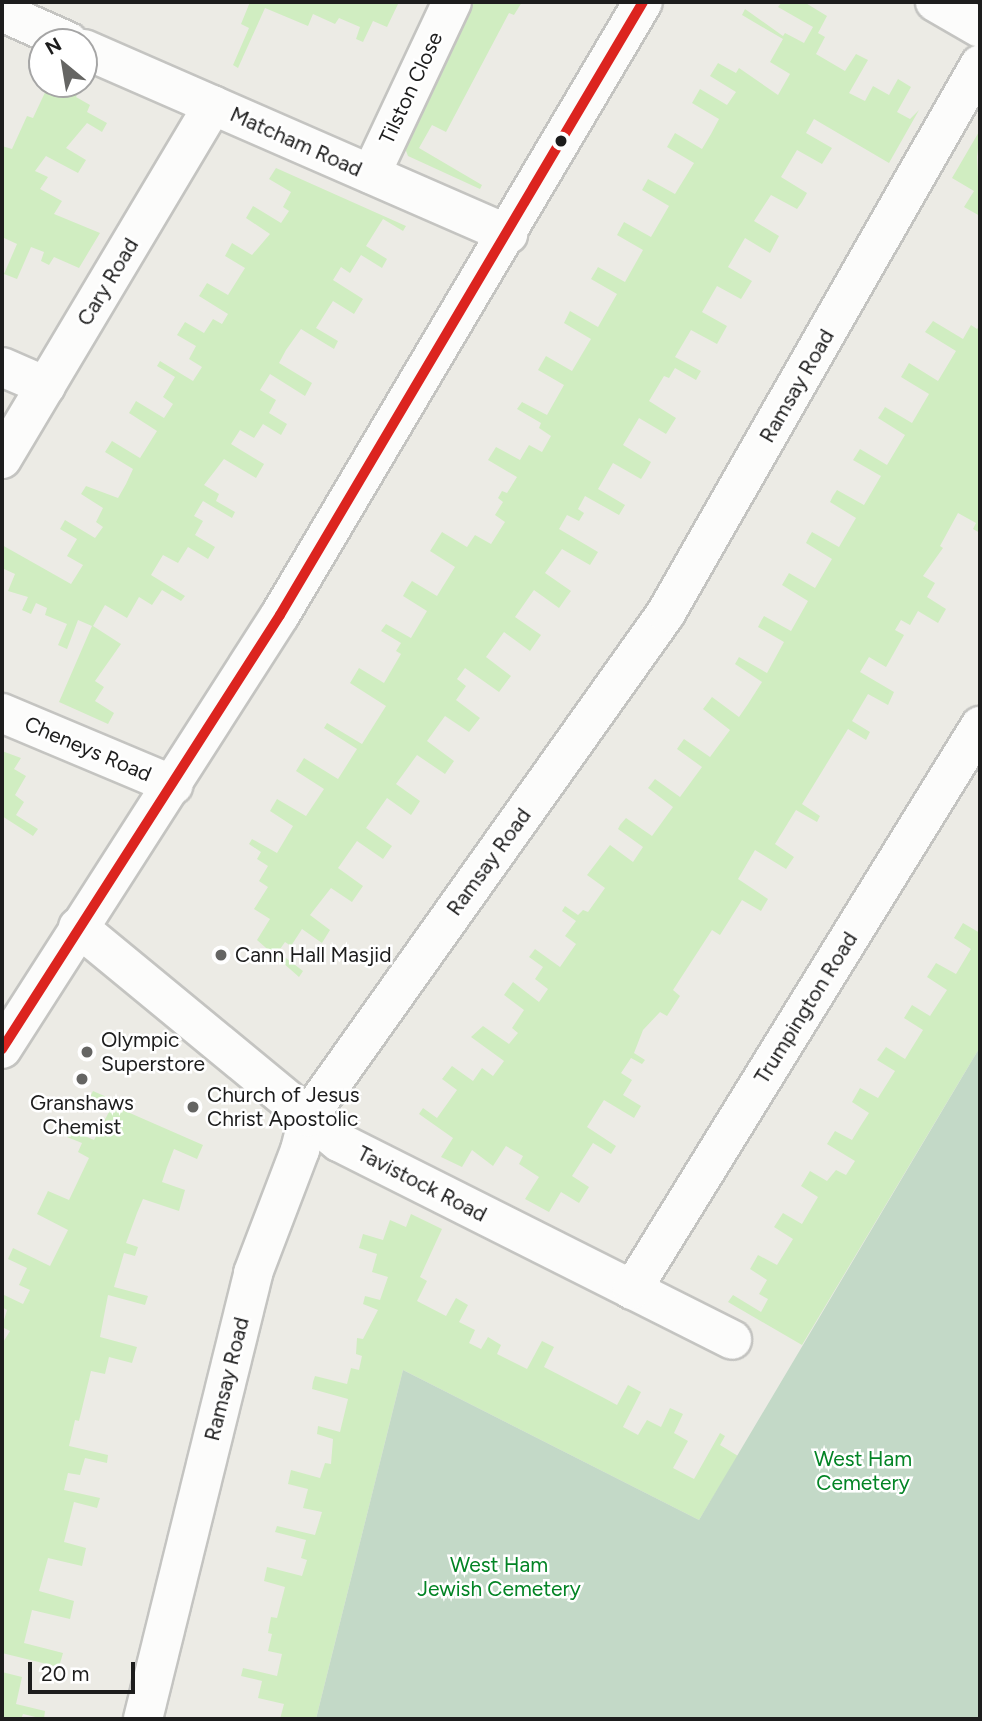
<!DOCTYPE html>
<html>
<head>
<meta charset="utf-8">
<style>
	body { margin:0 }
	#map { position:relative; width:982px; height:1721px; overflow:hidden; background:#ecebe5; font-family:Figtree,sans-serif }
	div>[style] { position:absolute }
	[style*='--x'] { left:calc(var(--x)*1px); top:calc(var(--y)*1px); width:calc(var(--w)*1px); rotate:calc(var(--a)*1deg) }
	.grass>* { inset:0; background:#d0edc1 }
	.cemetery>* { inset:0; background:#c3d9c7 }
	.roads { filter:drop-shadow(2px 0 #c4c4c1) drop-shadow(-2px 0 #c4c4c1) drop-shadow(0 2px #c4c4c1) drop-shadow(0 -2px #c4c4c1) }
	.minor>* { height:38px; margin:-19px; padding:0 19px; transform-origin:19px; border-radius:19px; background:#fcfcfb }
	.bus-1>* { height:10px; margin:-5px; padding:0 5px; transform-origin:5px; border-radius:5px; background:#dc241f }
	.dots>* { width:19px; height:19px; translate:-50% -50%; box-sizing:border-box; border:4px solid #fff; border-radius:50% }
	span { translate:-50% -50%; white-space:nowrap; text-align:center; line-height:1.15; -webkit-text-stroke:5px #fff; paint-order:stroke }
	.street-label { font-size:21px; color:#1d1d1d }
	.poi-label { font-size:21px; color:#1d1d1d }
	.left { translate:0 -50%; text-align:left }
	.park-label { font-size:21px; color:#038425 }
	.frame { position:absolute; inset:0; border:4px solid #1d1d1d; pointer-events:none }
	.north { position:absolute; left:28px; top:28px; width:70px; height:70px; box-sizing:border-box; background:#fff; border:2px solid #a5a5a5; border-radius:50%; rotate:330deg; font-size:19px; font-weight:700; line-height:28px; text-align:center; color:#1d1d1d }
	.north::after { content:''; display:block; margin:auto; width:24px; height:32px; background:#656563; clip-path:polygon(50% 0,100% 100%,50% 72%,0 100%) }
	.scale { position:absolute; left:28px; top:1662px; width:107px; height:32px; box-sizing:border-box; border:4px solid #1d1d1d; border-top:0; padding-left:9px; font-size:21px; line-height:24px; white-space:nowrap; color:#1d1d1d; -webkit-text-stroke:5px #fff; paint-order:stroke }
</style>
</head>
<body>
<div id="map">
	<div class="grass">
		<div style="clip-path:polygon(250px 2px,399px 2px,387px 27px,373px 21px,363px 42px,356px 39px,360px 27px,339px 18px,335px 24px,313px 14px,308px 26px,265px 8px,238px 68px,233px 65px,249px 28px,241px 24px)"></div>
		<div style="clip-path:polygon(474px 2px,522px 2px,514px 15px,509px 13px,446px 132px,432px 125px,419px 148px,482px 185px,480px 189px,408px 156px,403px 143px)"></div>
		<div style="clip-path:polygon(782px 2px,804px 2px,827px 16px,818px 33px,825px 37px,816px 54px,845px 71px,856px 54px,868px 60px,849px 93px,865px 101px,873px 86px,889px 95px,898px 79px,911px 87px,897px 112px,910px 119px,919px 110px,889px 163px,814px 119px,806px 133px,832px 148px,822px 164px,797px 150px,781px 177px,807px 193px,802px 202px,797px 209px,771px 195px,754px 221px,779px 236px,770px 253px,745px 238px,728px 267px,752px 281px,741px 299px,717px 286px,702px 312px,727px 326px,717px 344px,691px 330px,675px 357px,701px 371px,696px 380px,675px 368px,669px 378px,664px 376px,649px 401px,676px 418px,666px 434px,639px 418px,623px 445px,651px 462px,646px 471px,641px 479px,613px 463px,598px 489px,625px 505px,619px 515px,585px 496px,578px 509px,584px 513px,579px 521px,567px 515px,559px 529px,598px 552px,590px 565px,562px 549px,545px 573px,571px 591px,559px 608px,534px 590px,515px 617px,541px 635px,530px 651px,504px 632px,486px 657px,511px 676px,499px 692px,465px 668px,457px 679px,466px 686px,456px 700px,480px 718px,469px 732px,445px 716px,427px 741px,454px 761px,445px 774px,417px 755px,396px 784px,420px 801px,415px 809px,411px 815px,387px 798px,366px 828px,392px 846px,383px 859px,357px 841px,338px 868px,363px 886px,352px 902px,331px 888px,310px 915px,330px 930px,322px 943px,302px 929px,291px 946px,285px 942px,278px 952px,303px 971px,299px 977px,257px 940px,270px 919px,254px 909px,268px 887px,259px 881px,268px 866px,257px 859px,261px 852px,249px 844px,252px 839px,277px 853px,293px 826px,270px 811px,277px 799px,306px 816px,324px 789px,296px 771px,304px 758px,338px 779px,357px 749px,324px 728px,327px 723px,362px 744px,386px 706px,350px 683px,359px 668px,384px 683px,401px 654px,396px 651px,401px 643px,381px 631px,386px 624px,411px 638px,427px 611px,403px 596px,408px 587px,412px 581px,437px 596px,455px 567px,430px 551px,442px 532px,467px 547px,475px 535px,491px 544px,505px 522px,495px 515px,503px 502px,498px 498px,502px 491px,507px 493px,517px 477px,488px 460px,496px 447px,520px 460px,529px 445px,542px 452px,551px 436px,539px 428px,541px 423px,517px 409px,522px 402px,547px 415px,564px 385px,538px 370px,546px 356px,572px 371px,591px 339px,564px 323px,570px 311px,598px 327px,617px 294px,591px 279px,598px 267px,625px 282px,643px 250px,617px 235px,624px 222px,651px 237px,669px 206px,642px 190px,648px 179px,675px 194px,694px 163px,667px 147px,675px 133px,702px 149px,711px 134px,719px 119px,692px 103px,700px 89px,727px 105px,736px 92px,710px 76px,718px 63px,736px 73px,739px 68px,778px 95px,790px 74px,770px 62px,783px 39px,742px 15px,745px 9px,783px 36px,785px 33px,804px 43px,813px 27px,778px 7px)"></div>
		<div style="clip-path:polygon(49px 84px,82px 84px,76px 97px,90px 105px,87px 112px,107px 123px,102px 132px,87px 123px,66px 148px,86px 160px,78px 173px,46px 156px,35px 171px,48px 177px,40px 189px,62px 201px,54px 214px,100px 233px,79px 268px,54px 257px,49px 265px,41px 261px,44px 252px,31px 247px,17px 279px,4px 274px,17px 244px,2px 237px,2px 146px,12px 149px,27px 116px,33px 118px)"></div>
		<div style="clip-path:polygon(980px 130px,977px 157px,980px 216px,964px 207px,974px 191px,952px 178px)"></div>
		<div style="clip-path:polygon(276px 168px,406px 226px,403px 231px,383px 219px,366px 246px,387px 259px,382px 268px,361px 255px,350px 273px,341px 267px,333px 280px,363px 299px,354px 314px,333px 301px,316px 328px,338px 341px,334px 349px,301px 329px,286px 350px,279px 363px,312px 383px,305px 396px,270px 374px,260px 390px,276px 400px,269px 413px,287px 424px,281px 435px,263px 424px,254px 438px,240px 430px,231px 444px,264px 464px,256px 478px,224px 459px,204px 485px,219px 494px,216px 501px,235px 512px,232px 518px,203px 501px,194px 516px,203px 521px,195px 535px,215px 547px,208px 559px,188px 547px,178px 563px,163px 555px,151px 575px,185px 596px,181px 601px,162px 590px,152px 605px,139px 597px,127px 618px,105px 605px,93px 626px,121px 644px,95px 681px,104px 687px,95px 701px,114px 713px,108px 724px,59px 702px,92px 626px,78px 620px,67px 649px,58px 645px,67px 624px,45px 615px,47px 608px,36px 603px,31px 614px,22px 610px,28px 597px,8px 591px,15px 574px,2px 568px,2px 545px,71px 584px,83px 565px,67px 556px,77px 539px,60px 529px,65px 520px,95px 538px,103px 527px,96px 522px,103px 508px,81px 494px,86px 486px,118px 498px,126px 484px,133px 469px,105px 452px,112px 441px,140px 458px,157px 431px,129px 413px,136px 401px,164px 418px,173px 404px,163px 397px,175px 377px,157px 366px,160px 361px,193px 381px,202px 367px,189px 359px,196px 346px,177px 335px,185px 322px,204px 333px,213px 319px,222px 324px,228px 314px,199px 296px,207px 283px,228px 295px,245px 268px,225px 256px,232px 243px,252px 255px,270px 234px,246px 218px,253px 206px,281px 223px,289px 211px,283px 207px,291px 192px,269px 179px)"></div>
		<div style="clip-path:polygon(933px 321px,963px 339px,971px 325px,977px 329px,980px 325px,980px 533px,973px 529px,976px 523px,958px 513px,940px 546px,943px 548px,923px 576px,935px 583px,927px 597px,946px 609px,938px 623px,918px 611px,910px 625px,901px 620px,895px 630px,904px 635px,886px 667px,869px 657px,860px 672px,894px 692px,888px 705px,868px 694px,852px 721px,870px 732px,866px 740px,848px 729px,802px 804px,820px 816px,817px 822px,796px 810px,775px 844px,794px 857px,786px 869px,755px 850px,738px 879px,768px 899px,761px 911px,742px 900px,720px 935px,712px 930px,673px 990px,680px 996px,667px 1016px,660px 1012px,643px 1030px,634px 1053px,645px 1060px,642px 1064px,631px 1058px,621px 1073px,632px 1080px,623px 1095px,641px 1106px,634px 1118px,604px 1100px,587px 1127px,616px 1146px,611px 1154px,593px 1143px,572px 1176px,589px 1187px,579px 1203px,561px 1192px,549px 1212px,525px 1199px,539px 1177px,519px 1164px,523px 1156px,506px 1146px,493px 1166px,472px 1150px,462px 1167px,441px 1157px,453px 1138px,419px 1114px,423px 1108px,437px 1118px,457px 1090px,442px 1079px,452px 1066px,473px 1081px,482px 1068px,493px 1076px,504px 1061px,471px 1037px,483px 1026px,509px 1044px,518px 1033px,512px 1028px,524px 1010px,504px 995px,513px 982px,539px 1002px,548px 989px,535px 979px,543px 967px,529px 957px,535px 949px,560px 967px,576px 944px,565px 936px,576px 921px,562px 911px,565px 906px,578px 915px,583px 910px,588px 912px,605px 888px,587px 875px,610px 845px,633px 862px,643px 847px,618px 829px,620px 825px,626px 818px,652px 836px,673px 807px,648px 788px,655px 779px,680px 797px,702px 767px,677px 749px,679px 746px,684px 739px,710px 757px,730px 730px,703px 709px,712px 697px,739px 717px,748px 704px,762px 682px,735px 664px,739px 657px,767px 673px,784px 642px,758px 627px,761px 621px,764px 616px,791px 631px,808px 601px,782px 585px,789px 573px,815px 588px,832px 559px,806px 543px,809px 537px,812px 532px,839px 547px,856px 518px,830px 502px,833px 496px,837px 490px,864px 505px,881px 476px,853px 460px,860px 449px,887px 465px,905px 435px,878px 418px,882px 412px,885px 407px,912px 423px,929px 394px,901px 377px,909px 363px,938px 381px,956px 351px,925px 332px)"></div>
		<div style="clip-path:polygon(2px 751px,21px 758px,14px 769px,26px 776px,15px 795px,24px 802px,16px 815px,38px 829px,33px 836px,2px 816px)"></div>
		<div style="clip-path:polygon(963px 923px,980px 933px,980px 1047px,802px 1345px,728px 1302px,733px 1295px,761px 1312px,768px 1299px,759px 1294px,767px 1280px,750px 1269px,758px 1255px,777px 1265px,793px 1239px,774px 1227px,783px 1213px,802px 1224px,818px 1197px,801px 1186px,810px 1171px,827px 1181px,836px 1170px,846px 1175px,855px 1161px,827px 1144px,835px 1131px,852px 1140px,860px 1127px,869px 1113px,852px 1102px,860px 1088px,878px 1098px,895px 1071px,877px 1060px,886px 1047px,905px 1059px,923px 1030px,904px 1018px,912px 1005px,930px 1016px,947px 990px,927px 977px,936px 963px,956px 974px,971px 949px,954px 938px)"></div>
		<div style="clip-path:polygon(93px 1091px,125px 1105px,123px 1110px,203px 1145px,197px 1159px,174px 1149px,167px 1167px,162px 1182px,185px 1190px,179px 1211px,143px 1199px,137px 1213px,126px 1243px,138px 1247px,135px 1256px,124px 1253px,114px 1287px,148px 1296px,145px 1305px,108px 1295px,100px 1337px,137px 1347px,132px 1363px,109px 1357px,105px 1374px,91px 1371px,79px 1421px,75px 1420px,69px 1446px,108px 1455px,107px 1463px,85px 1458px,80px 1475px,68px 1473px,64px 1490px,100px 1498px,97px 1508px,74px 1502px,64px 1542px,86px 1548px,82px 1566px,48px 1558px,39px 1591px,74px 1601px,70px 1619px,32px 1610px,24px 1643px,63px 1653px,59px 1667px,2px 1653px,2px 1344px,10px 1331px,2px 1327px,7px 1310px,2px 1307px,2px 1294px,23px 1304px,30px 1290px,19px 1285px,27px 1268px,8px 1259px,13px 1248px,50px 1266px,68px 1230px,37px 1214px,48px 1191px,69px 1200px,89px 1158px,78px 1152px,82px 1143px,67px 1137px,71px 1130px,94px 1140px,109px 1112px,88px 1101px)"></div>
		<div style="clip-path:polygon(411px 1214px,442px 1229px,420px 1277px,427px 1281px,417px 1301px,446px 1316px,456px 1298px,468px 1305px,459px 1322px,475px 1330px,469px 1343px,481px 1349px,488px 1337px,501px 1345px,497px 1354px,527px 1369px,542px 1341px,554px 1347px,544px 1367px,604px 1398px,617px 1405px,628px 1385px,641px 1392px,623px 1427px,638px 1435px,647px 1420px,661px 1427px,670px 1408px,683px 1414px,674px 1433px,688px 1441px,673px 1468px,694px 1479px,720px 1433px,725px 1436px,720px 1445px,738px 1456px,699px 1520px,403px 1370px,316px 1719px,280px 1719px,284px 1704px,258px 1698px,262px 1681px,241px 1676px,243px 1668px,277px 1676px,282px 1654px,268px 1651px,272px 1634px,268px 1633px,271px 1617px,277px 1618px,285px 1587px,264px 1581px,267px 1567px,302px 1576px,307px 1560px,301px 1558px,306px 1540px,275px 1532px,277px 1526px,315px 1535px,322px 1512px,303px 1508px,308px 1489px,288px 1484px,291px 1470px,320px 1478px,325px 1463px,331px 1464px,333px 1439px,317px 1434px,318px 1426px,340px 1432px,348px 1399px,312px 1389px,313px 1382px,315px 1376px,347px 1384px,351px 1368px,359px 1370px,362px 1356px,356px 1354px,357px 1338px,363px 1339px,378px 1310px,363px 1304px,365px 1296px,380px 1300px,388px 1277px,372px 1272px,377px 1254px,359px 1248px,363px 1234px,383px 1240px,390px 1220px,406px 1227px)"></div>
		<div style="clip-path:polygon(2px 1672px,22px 1677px,16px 1704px,45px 1711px,44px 1719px,23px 1714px,21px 1719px,2px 1719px)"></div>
	</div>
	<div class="cemetery">
		<div style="clip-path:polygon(980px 1047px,980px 1719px,316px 1719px,403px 1370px,699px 1520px)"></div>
	</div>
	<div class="roads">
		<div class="minor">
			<div style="--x:935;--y:2;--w:52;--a:30"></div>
			<div style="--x:2;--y:12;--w:73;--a:24.1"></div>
			<div style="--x:84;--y:49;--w:463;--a:23.6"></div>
			<div style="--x:371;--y:174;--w:190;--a:-64.8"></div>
			<div style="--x:2;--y:367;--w:48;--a:23.4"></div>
			<div style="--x:2;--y:459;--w:412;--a:-59.2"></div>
			<div style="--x:2;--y:713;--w:186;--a:22.8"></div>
			<div style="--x:78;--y:927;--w:338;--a:39.5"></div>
			<div style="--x:339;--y:1142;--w:440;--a:26.7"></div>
			<div style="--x:2;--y:1049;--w:515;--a:-57.36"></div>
			<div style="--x:280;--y:615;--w:712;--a:-59.37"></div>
			<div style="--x:632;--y:1290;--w:663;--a:-58.32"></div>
			<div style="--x:143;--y:1719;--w:459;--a:-76.1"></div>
			<div style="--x:253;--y:1273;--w:132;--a:-69.1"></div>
			<div style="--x:300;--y:1150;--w:34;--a:-76"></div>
			<div style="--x:308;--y:1117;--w:618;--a:-54.61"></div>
			<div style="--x:666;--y:613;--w:632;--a:-60.23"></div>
		</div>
	</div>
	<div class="bus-1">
		<div style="--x:2;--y:1049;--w:515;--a:-57.36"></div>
		<div style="--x:280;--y:615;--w:712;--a:-59.37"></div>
	</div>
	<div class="dots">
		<div style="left:561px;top:141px;background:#1d1d1d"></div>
		<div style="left:221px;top:955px;background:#656563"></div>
		<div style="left:87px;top:1052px;background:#656563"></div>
		<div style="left:82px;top:1079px;background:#656563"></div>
		<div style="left:193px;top:1107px;background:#656563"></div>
	</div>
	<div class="street-label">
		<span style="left:411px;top:88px;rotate:-65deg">Tilston Close</span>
		<span style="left:296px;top:142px;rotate:24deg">Matcham Road</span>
		<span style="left:108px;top:282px;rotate:-59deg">Cary Road</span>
		<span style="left:797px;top:386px;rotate:-60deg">Ramsay Road</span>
		<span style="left:88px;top:749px;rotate:23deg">Cheneys Road</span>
		<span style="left:489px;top:862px;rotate:-54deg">Ramsay Road</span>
		<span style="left:806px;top:1008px;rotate:-58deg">Trumpington Road</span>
		<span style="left:422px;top:1184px;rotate:27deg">Tavistock Road</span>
		<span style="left:227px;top:1379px;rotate:-76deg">Ramsay Road</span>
	</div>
	<div class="poi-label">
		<span class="left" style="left:235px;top:955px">Cann Hall Masjid</span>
		<span class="left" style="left:101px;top:1052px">Olympic<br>Superstore</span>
		<span class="left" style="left:207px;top:1107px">Church of Jesus<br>Christ Apostolic</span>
		<span style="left:82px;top:1115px">Granshaws<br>Chemist</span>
	</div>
	<div class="park-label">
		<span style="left:863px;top:1471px">West Ham<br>Cemetery</span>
		<span style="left:499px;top:1577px">West Ham<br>Jewish Cemetery</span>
	</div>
	<div class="frame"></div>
	<div class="north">N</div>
	<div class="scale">20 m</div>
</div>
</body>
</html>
